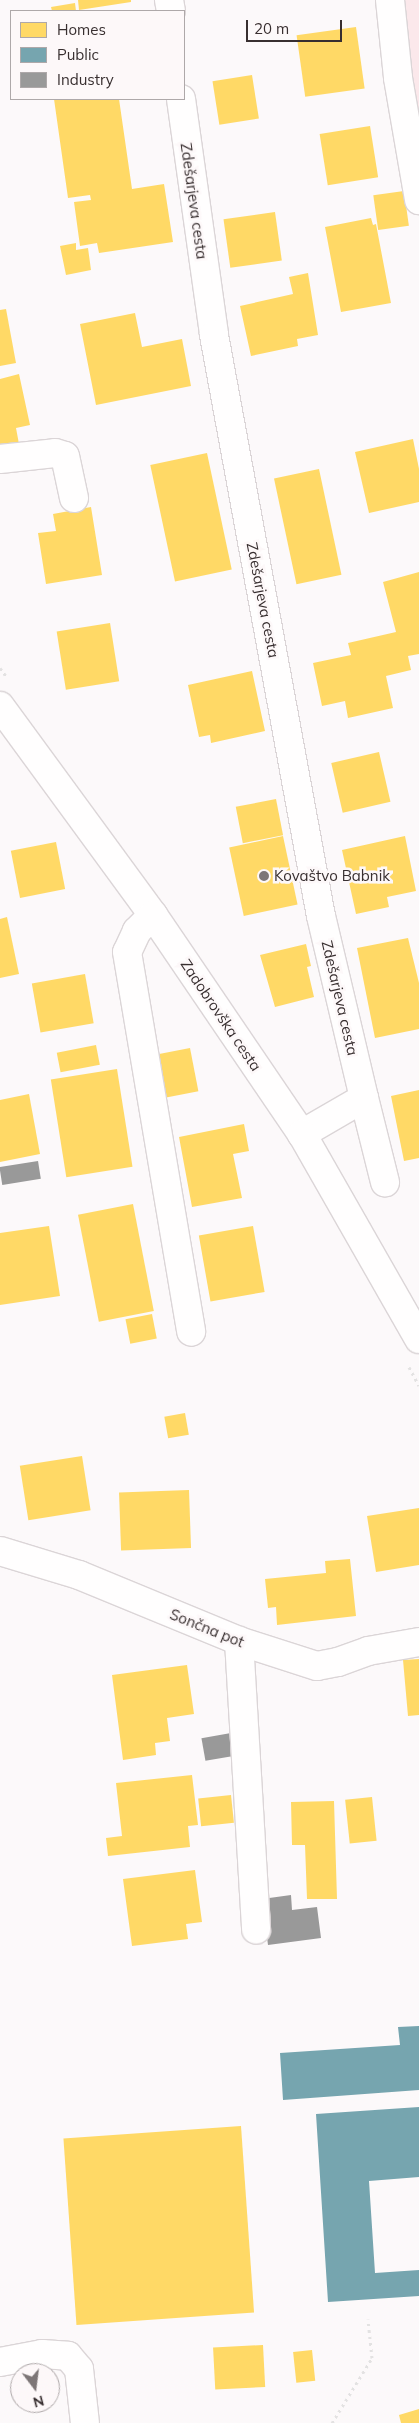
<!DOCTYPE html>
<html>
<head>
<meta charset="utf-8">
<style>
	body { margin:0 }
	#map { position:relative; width:419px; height:2423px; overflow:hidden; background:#fcf9fa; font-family:Mulish,sans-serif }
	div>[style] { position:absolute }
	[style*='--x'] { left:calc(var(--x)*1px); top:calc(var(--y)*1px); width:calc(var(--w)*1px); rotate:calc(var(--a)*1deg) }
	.green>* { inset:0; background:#fbe8eb }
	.homes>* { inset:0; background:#ffd966; transform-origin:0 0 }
	.public>* { inset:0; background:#76a5af }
	.industry>* { inset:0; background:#999; transform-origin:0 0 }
	.path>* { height:3px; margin-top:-1.5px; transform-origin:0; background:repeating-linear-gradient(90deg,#e3e2e2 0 2.5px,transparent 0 6.5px) }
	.roads { filter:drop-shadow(1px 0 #dbd5d7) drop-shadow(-1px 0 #dbd5d7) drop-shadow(0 1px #dbd5d7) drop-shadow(0 -1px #dbd5d7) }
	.minor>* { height:28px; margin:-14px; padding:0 14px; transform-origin:14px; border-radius:14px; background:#fffefe }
	.major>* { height:28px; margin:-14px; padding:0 14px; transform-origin:14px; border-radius:14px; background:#fffefe }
	.dots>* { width:14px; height:14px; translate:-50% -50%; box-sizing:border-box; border:2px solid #fdf8f9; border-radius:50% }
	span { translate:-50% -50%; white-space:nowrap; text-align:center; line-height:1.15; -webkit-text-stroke:5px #fdf8f9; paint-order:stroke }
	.street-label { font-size:15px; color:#382f30 }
	.poi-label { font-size:15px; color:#382f30 }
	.left { translate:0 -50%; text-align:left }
	.legend { position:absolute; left:10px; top:10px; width:175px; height:90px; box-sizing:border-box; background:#fdf8f9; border:1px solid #aea8a9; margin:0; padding:6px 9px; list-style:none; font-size:15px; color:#382f30 }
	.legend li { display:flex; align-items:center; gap:10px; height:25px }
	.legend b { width:25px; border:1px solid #aea8a9 }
	.north { position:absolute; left:10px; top:2363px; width:50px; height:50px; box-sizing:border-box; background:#fdf8f9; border:1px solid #aea8a9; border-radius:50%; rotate:165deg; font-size:14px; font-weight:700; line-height:20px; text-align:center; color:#382f30 }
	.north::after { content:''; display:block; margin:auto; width:18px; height:22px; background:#7d7677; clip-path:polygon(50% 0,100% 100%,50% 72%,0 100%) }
	.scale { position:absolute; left:246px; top:20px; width:96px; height:22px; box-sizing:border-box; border:2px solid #382f30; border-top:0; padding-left:6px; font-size:15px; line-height:18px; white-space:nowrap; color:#382f30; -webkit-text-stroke:4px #fdf8f9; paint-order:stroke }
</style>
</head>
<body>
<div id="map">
	<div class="green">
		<div style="clip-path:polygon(404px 0,419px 0,419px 130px,415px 100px)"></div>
	</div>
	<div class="homes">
		<div style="clip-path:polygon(78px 0,131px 0,131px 2px,79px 10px)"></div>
		<div style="clip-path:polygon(75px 3px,76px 11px,52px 11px,51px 7px)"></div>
		<div style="left:356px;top:27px;width:62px;height:60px;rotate:82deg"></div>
		<div style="left:252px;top:75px;width:44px;height:40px;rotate:81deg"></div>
		<div style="clip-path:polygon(54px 99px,119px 99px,132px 189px,164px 184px,173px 242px,99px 253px,97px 243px,80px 246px,74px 202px,91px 200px,90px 195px,68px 198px)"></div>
		<div style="left:370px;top:126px;width:52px;height:51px;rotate:81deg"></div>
		<div style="left:404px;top:191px;width:35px;height:31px;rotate:82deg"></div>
		<div style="left:275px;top:212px;width:49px;height:52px;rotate:82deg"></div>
		<div style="clip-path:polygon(371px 218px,373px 225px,376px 224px,391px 303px,341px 312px,325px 227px)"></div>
		<div style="clip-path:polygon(76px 243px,76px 250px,88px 248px,91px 270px,66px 275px,60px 246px)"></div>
		<div style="clip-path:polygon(308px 273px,318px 335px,297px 339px,298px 346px,251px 356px,240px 306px,293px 294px,289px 277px)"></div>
		<div style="clip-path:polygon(6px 309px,16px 363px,0 366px,0 310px)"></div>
		<div style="clip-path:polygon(135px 313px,142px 347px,182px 339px,191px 386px,96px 405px,80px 324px)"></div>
		<div style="clip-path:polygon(19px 374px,30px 425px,16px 428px,19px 444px,0 448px,0 379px)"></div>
		<div style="clip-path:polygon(413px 439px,419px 469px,419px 502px,369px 513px,355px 452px)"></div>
		<div style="left:207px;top:453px;width:119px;height:58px;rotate:78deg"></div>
		<div style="left:319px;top:469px;width:108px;height:46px;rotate:78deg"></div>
		<div style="clip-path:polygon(91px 507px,102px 575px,46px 584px,38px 533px,56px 531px,53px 514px)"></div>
		<div style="clip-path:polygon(419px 572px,419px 654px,408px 656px,411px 670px,386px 676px,393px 708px,348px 718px,345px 701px,322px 706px,313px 663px,351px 655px,348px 643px,396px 632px,383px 582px)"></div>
		<div style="left:110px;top:623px;width:59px;height:54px;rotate:81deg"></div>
		<div style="clip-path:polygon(252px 671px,265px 731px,211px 743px,210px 735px,199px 737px,188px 685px)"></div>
		<div style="left:379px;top:752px;width:51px;height:49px;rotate:77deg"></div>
		<div style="left:276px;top:799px;width:37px;height:41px;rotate:79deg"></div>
		<div style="left:283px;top:836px;width:70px;height:55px;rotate:78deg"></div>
		<div style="clip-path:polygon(405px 836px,416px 891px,387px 897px,389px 907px,356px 914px,342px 850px)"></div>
		<div style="left:56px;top:842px;width:48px;height:46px;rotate:79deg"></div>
		<div style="clip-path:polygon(7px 917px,19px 974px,0 978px,0 919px)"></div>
		<div style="clip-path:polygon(408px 938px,419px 983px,419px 1029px,375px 1038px,357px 948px)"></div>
		<div style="clip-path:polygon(306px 944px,311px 966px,307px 967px,314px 997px,275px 1007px,260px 955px)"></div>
		<div style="left:85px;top:974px;width:50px;height:54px;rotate:80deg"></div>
		<div style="left:96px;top:1045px;width:20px;height:40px;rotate:79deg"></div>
		<div style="left:190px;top:1048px;width:44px;height:38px;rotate:79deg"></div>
		<div style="left:117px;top:1069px;width:99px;height:67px;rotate:81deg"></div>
		<div style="clip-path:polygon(419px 1090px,419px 1158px,404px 1161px,391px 1096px)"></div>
		<div style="clip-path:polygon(29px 1094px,40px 1154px,0 1162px,0 1100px)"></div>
		<div style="clip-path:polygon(244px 1124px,249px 1151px,233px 1154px,242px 1198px,192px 1207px,179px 1137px)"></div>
		<div style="left:133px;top:1204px;width:109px;height:56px;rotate:79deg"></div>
		<div style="clip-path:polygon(49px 1226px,60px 1296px,0 1305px,0 1233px)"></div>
		<div style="left:253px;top:1226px;width:67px;height:55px;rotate:80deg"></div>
		<div style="left:152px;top:1314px;width:25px;height:27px;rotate:79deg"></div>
		<div style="left:185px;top:1413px;width:22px;height:21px;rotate:80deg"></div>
		<div style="left:82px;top:1456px;width:55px;height:63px;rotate:81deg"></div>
		<div style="left:189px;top:1490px;width:58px;height:70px;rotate:88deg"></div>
		<div style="clip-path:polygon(419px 1508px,419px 1565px,376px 1572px,367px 1516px)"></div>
		<div style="clip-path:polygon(350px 1559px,356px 1616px,277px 1625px,276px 1607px,268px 1608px,265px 1579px,326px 1573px,325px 1561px)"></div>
		<div style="clip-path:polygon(419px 1659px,419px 1715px,408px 1716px,403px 1660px)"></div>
		<div style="clip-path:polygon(187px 1665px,194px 1714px,167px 1718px,170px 1741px,155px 1743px,156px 1755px,123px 1760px,112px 1675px)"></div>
		<div style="clip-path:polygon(192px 1775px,198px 1825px,188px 1826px,190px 1847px,108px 1856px,106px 1838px,122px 1836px,116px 1783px)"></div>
		<div style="left:231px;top:1795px;width:28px;height:33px;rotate:84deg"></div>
		<div style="left:372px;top:1797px;width:44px;height:27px;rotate:84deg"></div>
		<div style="clip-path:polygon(334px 1801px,337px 1899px,307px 1899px,305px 1845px,292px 1845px,291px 1802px)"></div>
		<div style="clip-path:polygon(195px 1870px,202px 1922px,186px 1924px,188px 1939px,132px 1946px,123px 1879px)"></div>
		<div style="left:241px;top:2126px;width:187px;height:178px;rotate:86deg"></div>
		<div style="left:263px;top:2345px;width:42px;height:50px;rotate:87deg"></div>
		<div style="left:312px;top:2350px;width:31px;height:19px;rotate:84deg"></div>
		<div style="clip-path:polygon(419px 2409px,419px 2423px,401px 2423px,399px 2415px)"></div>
	</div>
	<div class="public">
		<div style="clip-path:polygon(419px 2026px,419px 2090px,283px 2100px,280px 2053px,400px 2045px,398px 2027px)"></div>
		<div style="clip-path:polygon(419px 2107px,419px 2177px,369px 2181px,375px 2273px,419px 2270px,419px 2296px,328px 2302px,316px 2114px)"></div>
	</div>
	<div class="industry">
		<div style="left:38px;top:1161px;width:18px;height:39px;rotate:81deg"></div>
		<div style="left:231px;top:1733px;width:23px;height:30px;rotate:80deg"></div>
		<div style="clip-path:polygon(291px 1895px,292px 1910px,317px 1907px,321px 1938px,268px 1945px,262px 1899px)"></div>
	</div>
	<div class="path">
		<div style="--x:0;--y:668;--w:10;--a:53"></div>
		<div style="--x:409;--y:1367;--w:21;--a:62"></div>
		<div style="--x:332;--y:2423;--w:76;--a:-58.4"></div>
		<div style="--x:372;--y:2358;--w:39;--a:-96"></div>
	</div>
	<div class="roads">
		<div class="minor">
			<div style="--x:169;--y:0;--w:11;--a:80"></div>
			<div style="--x:390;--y:0;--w:78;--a:84.1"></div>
			<div style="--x:398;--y:78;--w:124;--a:80.2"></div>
			<div style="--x:181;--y:99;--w:238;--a:82"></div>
			<div style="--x:214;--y:335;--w:591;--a:79.57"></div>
			<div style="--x:321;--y:916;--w:187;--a:76.7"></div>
			<div style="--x:364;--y:1098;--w:72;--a:149.9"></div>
			<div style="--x:0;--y:459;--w:55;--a:-6.2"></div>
			<div style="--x:55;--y:453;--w:10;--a:17"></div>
			<div style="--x:65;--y:456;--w:43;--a:77.9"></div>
			<div style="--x:153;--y:915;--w:23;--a:135"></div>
			<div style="--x:137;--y:931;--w:23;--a:115"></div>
			<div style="--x:127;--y:952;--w:385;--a:80.4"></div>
			<div style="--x:364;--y:1098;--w:87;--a:76"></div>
			<div style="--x:0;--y:1551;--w:83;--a:16.9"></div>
			<div style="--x:79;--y:1575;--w:173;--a:22.4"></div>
			<div style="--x:239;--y:1641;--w:82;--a:17.8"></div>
			<div style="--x:317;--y:1666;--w:21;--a:-11"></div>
			<div style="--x:338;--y:1662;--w:32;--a:-20"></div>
			<div style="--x:368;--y:1651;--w:52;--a:-10"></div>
			<div style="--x:239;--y:1641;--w:289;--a:86.6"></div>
			<div style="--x:0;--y:2362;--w:43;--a:-10.8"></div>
			<div style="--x:42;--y:2354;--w:26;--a:4"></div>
			<div style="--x:68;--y:2356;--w:17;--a:50"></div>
			<div style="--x:79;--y:2369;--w:54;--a:83.7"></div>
		</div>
		<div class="major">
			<div style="--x:0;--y:706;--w:259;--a:53.8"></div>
			<div style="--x:153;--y:915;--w:265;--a:55.8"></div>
			<div style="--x:302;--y:1134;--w:236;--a:60.3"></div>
		</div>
	</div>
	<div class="dots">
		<div style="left:264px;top:876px;background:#7d7677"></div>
	</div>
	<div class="street-label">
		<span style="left:194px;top:201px;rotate:82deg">Zdešarjeva cesta</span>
		<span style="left:263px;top:600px;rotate:79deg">Zdešarjeva cesta</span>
		<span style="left:340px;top:998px;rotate:77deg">Zdešarjeva cesta</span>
		<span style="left:221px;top:1015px;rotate:56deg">Zadobrovška cesta</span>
		<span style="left:207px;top:1628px;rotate:22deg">Sončna pot</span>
	</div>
	<div class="poi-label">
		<span class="left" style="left:274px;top:876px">Kovaštvo Babnik</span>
	</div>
	<ul class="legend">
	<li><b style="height:14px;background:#ffd966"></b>Homes</li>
	<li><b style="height:14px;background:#76a5af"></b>Public</li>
	<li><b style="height:14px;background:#999"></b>Industry</li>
	</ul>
	<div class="north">N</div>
	<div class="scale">20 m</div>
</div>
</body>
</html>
